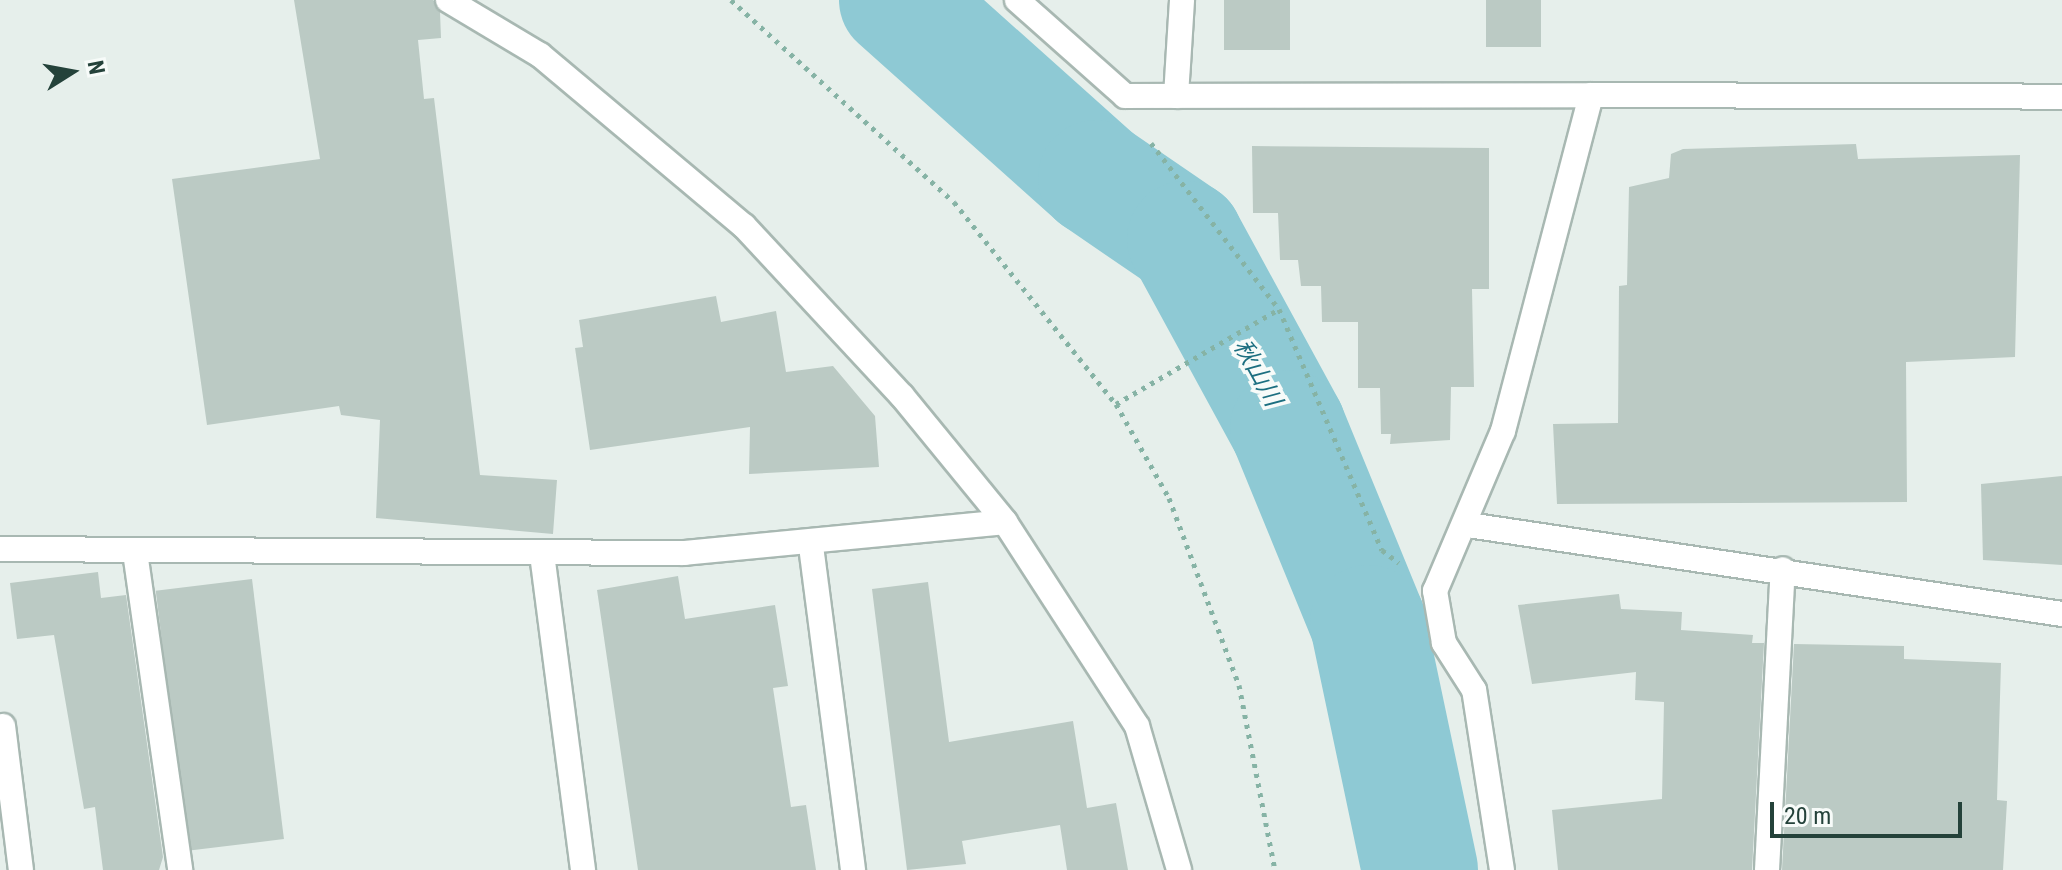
<!DOCTYPE html>
<html>
<head>
<meta charset="utf-8">
<style>
	body { margin:0 }
	#map { position:relative; width:2062px; height:870px; overflow:hidden; background:#e6efeb; font-family:"Roboto Condensed","Noto Sans JP",sans-serif }
	div>[style] { position:absolute }
	[style*='--x'] { left:calc(var(--x)*1px); top:calc(var(--y)*1px); width:calc(var(--w)*1px); rotate:calc(var(--a)*1deg) }
	.river>* { height:116px; margin:-58px; padding:0 58px; transform-origin:58px; border-radius:58px; background:#8ec9d4 }
	.building>* { inset:0; background:#bbcac4; transform-origin:0 0 }
	.path>* { height:5px; margin-top:-2.5px; transform-origin:0; background:repeating-linear-gradient(90deg,#86b3a5 0 4px,transparent 0 10px) }
	.roads { filter:drop-shadow(2px 0 #a8b8b2) drop-shadow(-2px 0 #a8b8b2) drop-shadow(0 2px #a8b8b2) drop-shadow(0 -2px #a8b8b2) }
	.minor>* { height:24px; margin:-12px; padding:0 12px; transform-origin:12px; border-radius:12px; background:#fff }
	span { translate:-50% -50%; white-space:nowrap; text-align:center; line-height:1.15; -webkit-text-stroke:7px #f7fbf9; paint-order:stroke }
	.water-label { font-size:24px; color:#1c6f80; font-style:italic }
	.north { position:absolute; left:32px; top:32px; width:80px; height:80px; -webkit-text-stroke:6px #f7fbf9; paint-order:stroke; rotate:79deg; font-size:22px; font-weight:700; line-height:32px; text-align:center; color:#24423a }
	.north::after { content:''; display:block; margin:auto; width:28px; height:36px; background:#24423a; clip-path:polygon(50% 0,100% 100%,50% 72%,0 100%) }
	.scale { position:absolute; left:1770px; top:802px; width:192px; height:36px; box-sizing:border-box; border:4px solid #24423a; border-top:0; padding-left:10px; font-size:24px; line-height:28px; white-space:nowrap; color:#24423a; -webkit-text-stroke:6px #f7fbf9; paint-order:stroke }
</style>
</head>
<body>
<div id="map">
	<div class="river">
		<div style="--x:897;--y:0;--w:267;--a:41.8"></div>
		<div style="--x:1096;--y:178;--w:108;--a:34.4"></div>
		<div style="--x:1185;--y:239;--w:215;--a:61.4"></div>
		<div style="--x:1288;--y:428;--w:211;--a:67.7"></div>
		<div style="--x:1368;--y:623;--w:252;--a:78.1"></div>
	</div>
	<div class="building">
		<div style="clip-path:polygon(294px 0,433px 0,440px 12px,441px 38px,418px 40px,424px 99px,434px 98px,480px 475px,557px 480px,553px 534px,376px 518px,380px 420px,341px 415px,339px 406px,207px 425px,172px 179px,320px 159px)"></div>
		<div style="left:1224px;top:0;width:66px;height:50px"></div>
		<div style="left:1486px;top:0;width:55px;height:47px"></div>
		<div style="clip-path:polygon(1856px 144px,1858px 159px,2020px 155px,2015px 357px,1906px 362px,1907px 502px,1557px 504px,1553px 424px,1618px 423px,1619px 286px,1627px 285px,1629px 187px,1669px 178px,1671px 154px,1683px 149px)"></div>
		<div style="clip-path:polygon(1252px 146px,1489px 148px,1489px 289px,1472px 289px,1474px 387px,1451px 387px,1450px 440px,1390px 444px,1391px 434px,1381px 434px,1380px 388px,1358px 388px,1358px 322px,1322px 322px,1321px 286px,1301px 286px,1298px 260px,1280px 260px,1278px 213px,1253px 213px)"></div>
		<div style="clip-path:polygon(716px 296px,721px 322px,776px 311px,786px 372px,833px 366px,875px 416px,879px 467px,749px 474px,750px 427px,590px 450px,575px 348px,583px 347px,579px 320px)"></div>
		<div style="clip-path:polygon(2062px 476px,2062px 565px,1983px 560px,1981px 484px)"></div>
		<div style="clip-path:polygon(98px 572px,101px 598px,126px 595px,163px 857px,159px 870px,103px 870px,95px 807px,84px 809px,54px 635px,17px 639px,10px 583px)"></div>
		<div style="clip-path:polygon(678px 576px,685px 619px,775px 605px,788px 686px,773px 688px,791px 807px,806px 805px,816px 870px,638px 870px,597px 590px)"></div>
		<div style="left:252px;top:579px;width:262px;height:97px;rotate:83deg"></div>
		<div style="clip-path:polygon(928px 582px,949px 742px,1073px 721px,1087px 808px,1116px 803px,1128px 870px,1067px 870px,1060px 825px,962px 841px,966px 864px,907px 870px,872px 589px)"></div>
		<div style="clip-path:polygon(1619px 594px,1621px 609px,1682px 612px,1681px 630px,1753px 635px,1752px 643px,1764px 643px,1752px 870px,1558px 870px,1552px 810px,1662px 799px,1664px 702px,1635px 700px,1636px 672px,1532px 684px,1518px 605px)"></div>
		<div style="clip-path:polygon(1794px 644px,1904px 646px,1904px 659px,2001px 663px,1997px 800px,2007px 801px,2003px 870px,1782px 870px)"></div>
	</div>
	<div class="path">
		<div style="--x:731;--y:0;--w:301;--a:42.2"></div>
		<div style="--x:954;--y:202;--w:259;--a:51.3"></div>
		<div style="--x:1116;--y:404;--w:108;--a:60.6"></div>
		<div style="--x:1169;--y:498;--w:200;--a:69.5"></div>
		<div style="--x:1239;--y:685;--w:188;--a:79"></div>
		<div style="--x:1151;--y:143;--w:210;--a:52.4"></div>
		<div style="--x:1279;--y:309;--w:262;--a:66.9"></div>
		<div style="--x:1382;--y:550;--w:21;--a:37"></div>
		<div style="--x:1116;--y:404;--w:189;--a:-30.2"></div>
	</div>
	<div class="roads">
		<div class="minor">
			<div style="--x:448;--y:0;--w:107;--a:30.9"></div>
			<div style="--x:540;--y:55;--w:266;--a:40"></div>
			<div style="--x:744;--y:226;--w:232;--a:47.1"></div>
			<div style="--x:902;--y:396;--w:163;--a:50.7"></div>
			<div style="--x:1005;--y:522;--w:243;--a:57.1"></div>
			<div style="--x:1137;--y:726;--w:150;--a:73.7"></div>
			<div style="--x:1017;--y:0;--w:144;--a:41.6"></div>
			<div style="--x:1125;--y:96;--w:466;--a:-0.1"></div>
			<div style="--x:1176;--y:96;--w:96;--a:-86.4"></div>
			<div style="--x:1468;--y:525;--w:601;--a:8.52"></div>
			<div style="--x:811;--y:546;--w:327;--a:82.6"></div>
			<div style="--x:0;--y:549;--w:684;--a:0.34"></div>
			<div style="--x:684;--y:553;--w:322;--a:-5.5"></div>
			<div style="--x:135;--y:552;--w:321;--a:81.9"></div>
			<div style="--x:542;--y:554;--w:319;--a:82.6"></div>
			<div style="--x:3;--y:726;--w:145;--a:82.9"></div>
			<div style="--x:1502;--y:870;--w:182;--a:-98.8"></div>
			<div style="--x:1474;--y:690;--w:56;--a:-122.6"></div>
			<div style="--x:1444;--y:643;--w:53;--a:-99.8"></div>
			<div style="--x:1435;--y:591;--w:174;--a:-67"></div>
			<div style="--x:1503;--y:431;--w:347;--a:-75.3"></div>
			<div style="--x:1591;--y:95;--w:471;--a:0.2"></div>
			<div style="--x:1767;--y:870;--w:301;--a:-87"></div>
		</div>
	</div>
	<div class="water-label">
		<span style="left:1257px;top:373px;rotate:61deg">秋山川</span>
	</div>
	<div class="north">N</div>
	<div class="scale">20 m</div>
</div>
</body>
</html>
